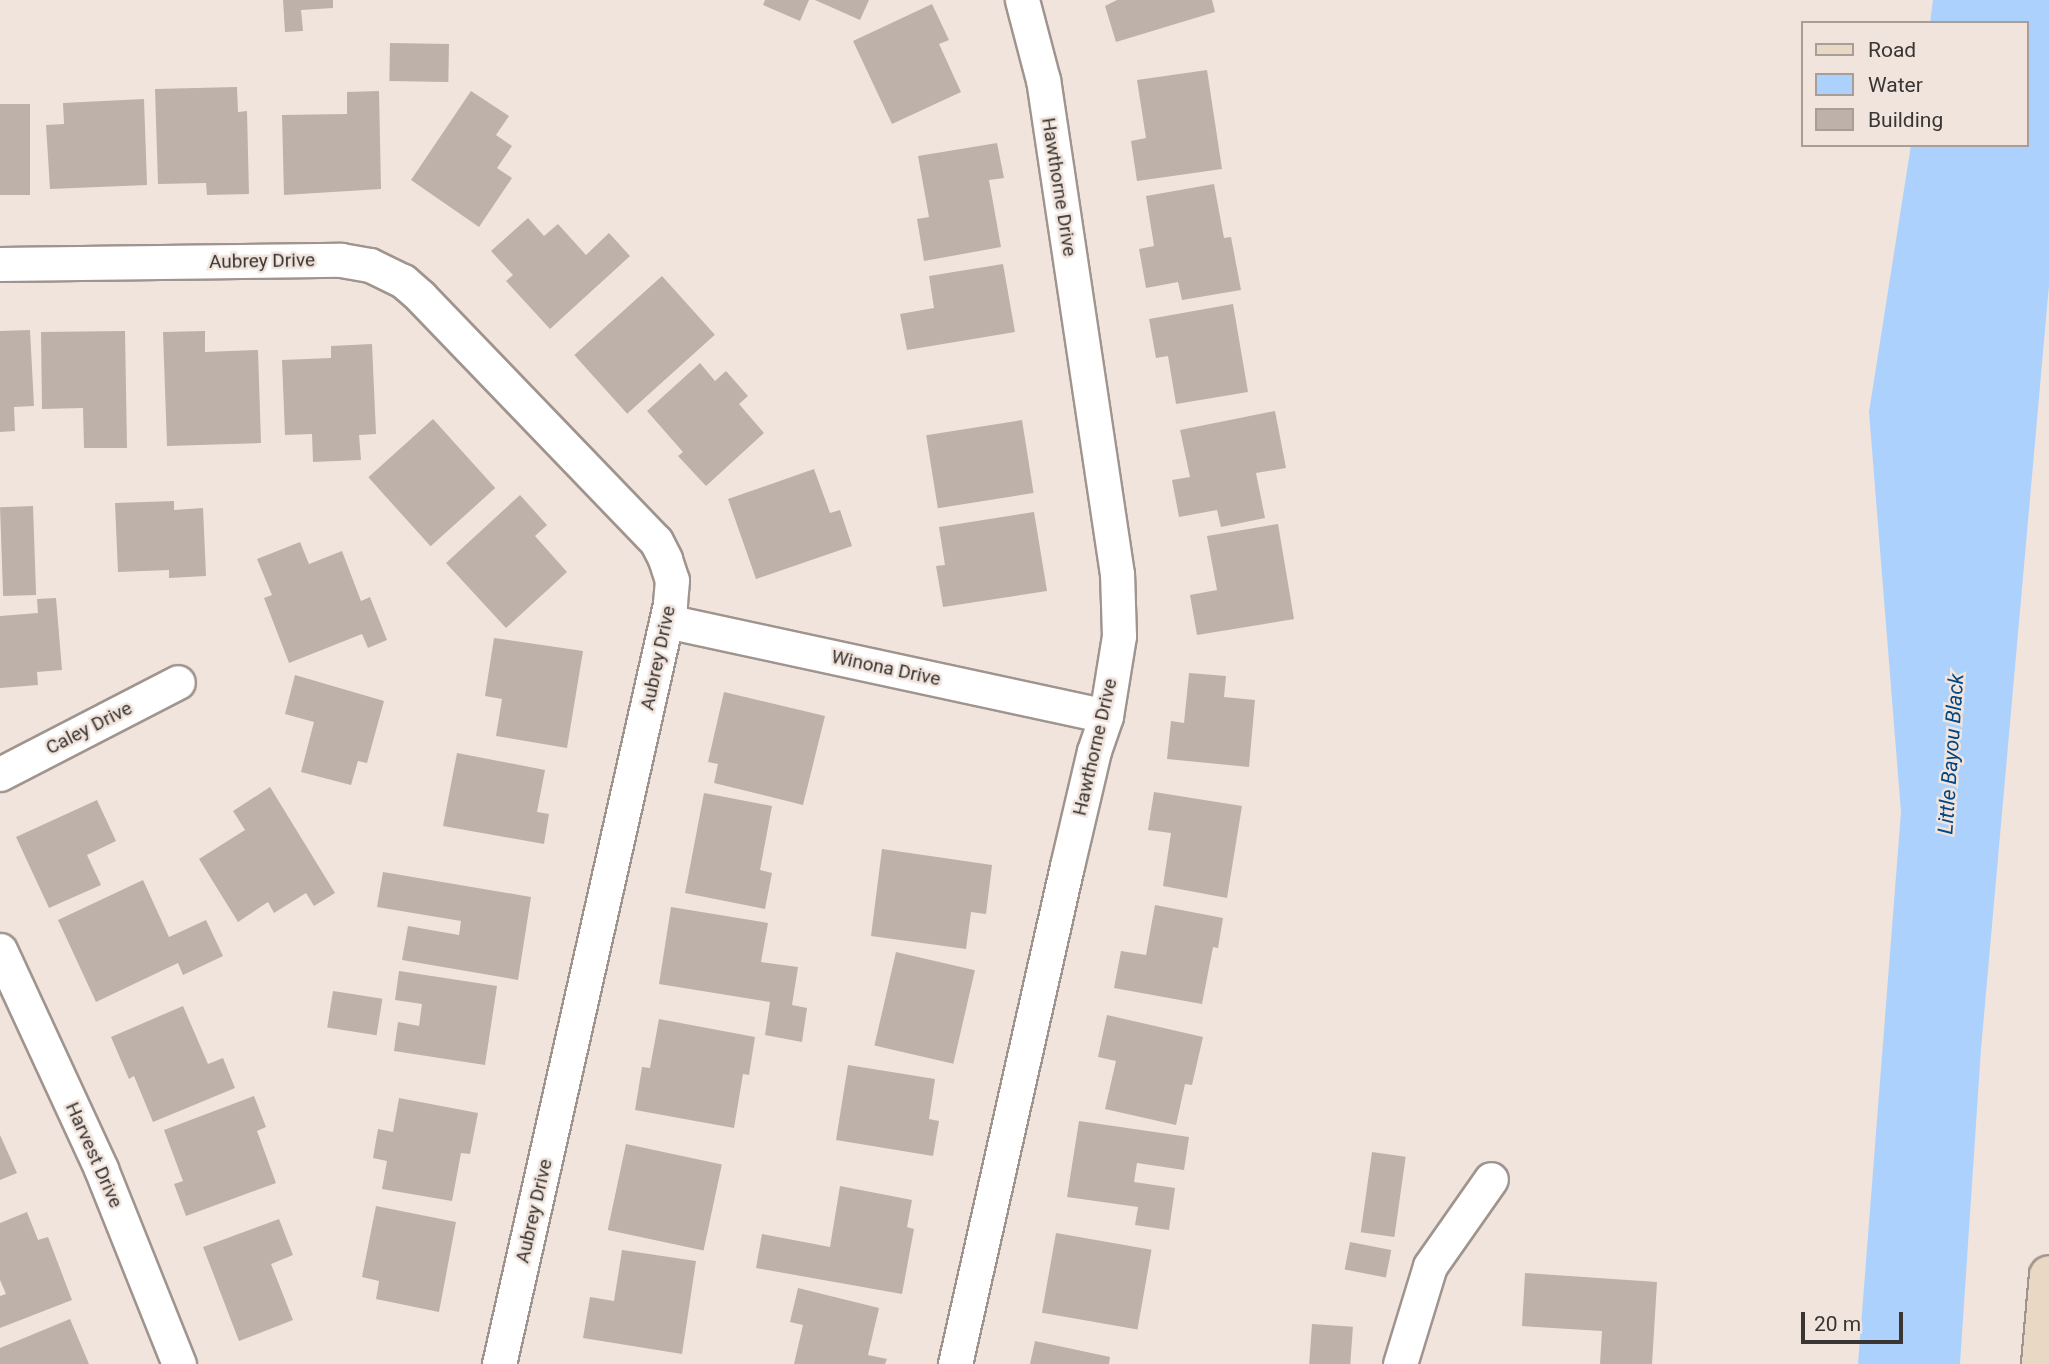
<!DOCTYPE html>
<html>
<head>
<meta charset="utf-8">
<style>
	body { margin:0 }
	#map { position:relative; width:2049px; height:1364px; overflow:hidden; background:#f1e4dd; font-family:Roboto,sans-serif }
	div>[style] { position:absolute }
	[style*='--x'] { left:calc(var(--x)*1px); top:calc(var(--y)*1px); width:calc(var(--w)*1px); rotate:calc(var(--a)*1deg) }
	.water>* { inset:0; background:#acd1fc }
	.building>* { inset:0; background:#bdb1aa; transform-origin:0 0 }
	.roads { filter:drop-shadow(2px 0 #a0948e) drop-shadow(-2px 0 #a0948e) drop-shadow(0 2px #a0948e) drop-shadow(0 -2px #a0948e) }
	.street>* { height:33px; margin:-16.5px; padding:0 16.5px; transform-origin:16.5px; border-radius:16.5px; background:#fff }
	.secondary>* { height:38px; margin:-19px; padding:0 19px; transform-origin:19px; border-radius:19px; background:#e8d8c4 }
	span { translate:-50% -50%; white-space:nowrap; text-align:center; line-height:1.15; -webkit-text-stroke:5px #f1e4dd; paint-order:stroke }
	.street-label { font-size:19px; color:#393532 }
	.water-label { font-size:21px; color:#004785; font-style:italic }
	.legend { position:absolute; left:1801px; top:21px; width:228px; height:126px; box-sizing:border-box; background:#f1e4dd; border:2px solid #a79e99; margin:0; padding:9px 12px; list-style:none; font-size:21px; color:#393532 }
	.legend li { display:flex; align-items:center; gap:14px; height:35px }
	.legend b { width:35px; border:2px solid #a79e99 }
	.scale { position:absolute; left:1801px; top:1312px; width:102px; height:32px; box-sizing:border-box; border:4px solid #393532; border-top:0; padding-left:9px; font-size:21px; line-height:24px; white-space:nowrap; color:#393532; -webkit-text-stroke:5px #f1e4dd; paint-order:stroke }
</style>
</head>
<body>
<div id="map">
	<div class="water">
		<div style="clip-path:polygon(1933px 0,2049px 0,2049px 285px,1981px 1049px,1960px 1364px,1858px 1364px,1901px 812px,1869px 412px,1911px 145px,2026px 145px,2026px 23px,1930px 23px)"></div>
	</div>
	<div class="building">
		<div style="clip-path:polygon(283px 0,333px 0,333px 8px,301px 10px,303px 31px,285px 32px)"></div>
		<div style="clip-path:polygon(765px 0,809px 0,800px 21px,763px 5px)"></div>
		<div style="clip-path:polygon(815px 0,869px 0,860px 20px)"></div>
		<div style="clip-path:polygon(1117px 0,1212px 0,1215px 12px,1116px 42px,1105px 6px)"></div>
		<div style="clip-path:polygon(932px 4px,949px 40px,939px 44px,961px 92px,892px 124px,853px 41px)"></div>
		<div style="left:390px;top:43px;width:59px;height:38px;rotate:1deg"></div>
		<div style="clip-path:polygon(1207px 70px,1222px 169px,1137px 181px,1131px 141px,1146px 138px,1137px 80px)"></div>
		<div style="clip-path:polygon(237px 87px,238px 112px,247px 111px,249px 194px,207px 195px,206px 183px,158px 184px,155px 89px)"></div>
		<div style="clip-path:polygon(379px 91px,381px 189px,284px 195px,282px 115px,347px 114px,347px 92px)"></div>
		<div style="clip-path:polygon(471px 91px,509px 116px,496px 135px,512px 146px,497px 168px,512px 178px,479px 227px,411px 180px)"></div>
		<div style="clip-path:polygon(144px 99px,147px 185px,50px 189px,46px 125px,64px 124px,63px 103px)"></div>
		<div style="left:0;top:104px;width:30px;height:91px"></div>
		<div style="clip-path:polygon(997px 143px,1004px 178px,989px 180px,1001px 247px,924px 261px,917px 219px,929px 217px,918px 156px)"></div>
		<div style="clip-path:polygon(1214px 184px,1224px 238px,1231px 237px,1241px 290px,1182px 300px,1178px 282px,1146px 288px,1139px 249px,1154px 246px,1146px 196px)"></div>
		<div style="clip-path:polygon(528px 218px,544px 236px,558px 224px,586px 255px,609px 233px,630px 256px,550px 329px,506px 281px,513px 275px,491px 251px)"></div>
		<div style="clip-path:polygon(1003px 264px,1015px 332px,907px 350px,900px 314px,934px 308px,929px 276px)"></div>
		<div style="left:662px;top:276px;width:79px;height:118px;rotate:48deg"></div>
		<div style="clip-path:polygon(1233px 304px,1248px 392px,1176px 404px,1168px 356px,1156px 358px,1149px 319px)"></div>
		<div style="clip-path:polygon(30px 330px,34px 406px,14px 407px,15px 431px,0 432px,0 331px)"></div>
		<div style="clip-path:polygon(125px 331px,127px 448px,84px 448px,83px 408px,42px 409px,41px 332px)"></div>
		<div style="clip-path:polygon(205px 331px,205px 352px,258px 350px,261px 443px,167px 446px,163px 332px)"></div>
		<div style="clip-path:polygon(372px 344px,376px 434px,359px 435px,361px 460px,313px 462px,312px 434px,285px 435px,282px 360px,331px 358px,331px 346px)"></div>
		<div style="clip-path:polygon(700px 363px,715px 381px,726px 371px,748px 396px,739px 404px,764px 433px,706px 486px,678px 456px,683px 452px,647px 411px)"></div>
		<div style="clip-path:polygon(1275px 411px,1286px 468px,1256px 473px,1265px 518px,1221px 527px,1217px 510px,1179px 517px,1172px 480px,1190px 477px,1180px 430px)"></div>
		<div style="left:433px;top:419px;width:93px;height:87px;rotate:48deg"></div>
		<div style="left:1022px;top:420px;width:74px;height:97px;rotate:81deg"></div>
		<div style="clip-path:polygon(814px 469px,830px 513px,840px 510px,852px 546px,756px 579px,728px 499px)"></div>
		<div style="clip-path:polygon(520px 495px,547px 525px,535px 536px,567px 572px,506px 628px,446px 563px)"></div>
		<div style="clip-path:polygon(174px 501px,174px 510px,203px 508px,206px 576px,169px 578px,169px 570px,118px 572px,115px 503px)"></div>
		<div style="left:33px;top:506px;width:89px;height:33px;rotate:88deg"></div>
		<div style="clip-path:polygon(1034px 512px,1047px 591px,943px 607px,936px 566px,945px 565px,939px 527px)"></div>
		<div style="clip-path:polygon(1278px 524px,1294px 619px,1197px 635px,1190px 595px,1217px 590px,1207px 536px)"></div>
		<div style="clip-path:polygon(300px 542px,309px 564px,342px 551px,361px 601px,370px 597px,387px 640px,368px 648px,362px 634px,289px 663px,264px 598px,272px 595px,257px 559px)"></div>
		<div style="clip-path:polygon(56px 598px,62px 670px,37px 672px,38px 685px,0 688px,0 616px,38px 613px,37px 599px)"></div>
		<div style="clip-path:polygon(494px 638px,583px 651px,567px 748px,496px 736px,502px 699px,485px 696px)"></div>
		<div style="clip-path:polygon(1189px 673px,1226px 676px,1224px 697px,1255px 700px,1249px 767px,1167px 759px,1171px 721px,1184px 723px)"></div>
		<div style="clip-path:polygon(295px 675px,384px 701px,367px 763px,358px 761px,351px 785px,301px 772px,314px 722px,285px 714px)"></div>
		<div style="clip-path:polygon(724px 692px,825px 716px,803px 805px,714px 783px,718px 764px,708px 762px)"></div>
		<div style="clip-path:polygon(457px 753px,545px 770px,537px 812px,549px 814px,544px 844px,443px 826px)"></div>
		<div style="clip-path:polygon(270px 787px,335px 893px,314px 906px,306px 893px,274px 913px,268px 902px,238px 922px,199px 859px,245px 830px,233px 811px)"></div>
		<div style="clip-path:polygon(1154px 792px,1242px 806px,1227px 898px,1163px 886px,1171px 833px,1148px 830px)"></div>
		<div style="clip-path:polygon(704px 793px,772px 806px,760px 870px,772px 873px,765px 909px,685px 893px)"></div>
		<div style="clip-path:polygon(97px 800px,116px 841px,87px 855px,101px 885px,49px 908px,16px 837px)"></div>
		<div style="clip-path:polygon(882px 849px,992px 865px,986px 914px,971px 912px,966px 949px,871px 936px)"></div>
		<div style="clip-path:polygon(383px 872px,531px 897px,518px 980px,402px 960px,408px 926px,459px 935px,461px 921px,377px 907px)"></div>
		<div style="clip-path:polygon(143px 880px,169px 937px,206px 920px,223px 956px,183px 975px,178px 963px,96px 1002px,58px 920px)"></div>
		<div style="clip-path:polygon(1155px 905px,1223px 918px,1218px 948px,1213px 947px,1202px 1004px,1114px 988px,1121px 951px,1146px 955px)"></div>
		<div style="clip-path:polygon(671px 907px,768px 923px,761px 962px,798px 967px,792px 1005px,807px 1008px,802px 1042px,765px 1035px,770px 1002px,659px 984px)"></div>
		<div style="left:896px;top:952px;width:81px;height:96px;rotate:13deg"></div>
		<div style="clip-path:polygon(399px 971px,497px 986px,485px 1065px,394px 1051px,398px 1022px,419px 1026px,422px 1004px,395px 1000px)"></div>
		<div style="left:333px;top:991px;width:50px;height:37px;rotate:9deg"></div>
		<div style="clip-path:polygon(183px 1006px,208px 1064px,223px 1058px,235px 1088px,153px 1122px,134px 1076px,129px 1079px,111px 1037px)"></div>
		<div style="clip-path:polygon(1107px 1015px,1203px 1037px,1192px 1085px,1185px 1084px,1176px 1125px,1105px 1109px,1116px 1061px,1098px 1057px)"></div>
		<div style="clip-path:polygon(659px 1019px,755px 1037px,749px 1075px,743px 1074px,734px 1128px,635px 1110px,642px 1067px,650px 1068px)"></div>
		<div style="clip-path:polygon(848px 1065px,935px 1079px,929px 1119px,939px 1121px,933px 1156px,836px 1140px)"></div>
		<div style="clip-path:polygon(254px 1096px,266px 1127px,257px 1131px,276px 1183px,186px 1216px,174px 1184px,183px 1181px,164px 1130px)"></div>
		<div style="clip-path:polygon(399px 1098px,478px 1113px,470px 1154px,461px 1153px,452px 1201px,382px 1189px,387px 1161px,373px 1158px,378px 1129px,393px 1132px)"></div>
		<div style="clip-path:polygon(1079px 1121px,1189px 1137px,1184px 1170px,1137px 1163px,1134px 1182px,1175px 1188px,1169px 1230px,1135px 1225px,1138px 1207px,1067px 1197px)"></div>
		<div style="clip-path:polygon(0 1135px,17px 1173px,0 1180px)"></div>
		<div style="left:626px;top:1144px;width:98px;height:88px;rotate:12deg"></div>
		<div style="left:1372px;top:1152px;width:34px;height:81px;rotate:8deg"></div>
		<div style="clip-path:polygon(840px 1186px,912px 1200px,907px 1227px,914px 1229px,902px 1294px,756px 1268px,762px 1234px,830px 1247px)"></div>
		<div style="clip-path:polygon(376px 1206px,456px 1222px,439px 1312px,376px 1299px,379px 1281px,362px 1277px)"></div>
		<div style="clip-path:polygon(27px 1212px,38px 1240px,48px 1237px,72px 1300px,0 1328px,0 1296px,6px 1294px,0 1280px,0 1223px)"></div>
		<div style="clip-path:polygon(279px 1219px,293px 1255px,271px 1264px,293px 1320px,239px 1341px,203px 1247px)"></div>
		<div style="left:1056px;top:1233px;width:97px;height:81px;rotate:10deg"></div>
		<div style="left:1350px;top:1242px;width:42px;height:28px;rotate:11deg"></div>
		<div style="clip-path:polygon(622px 1250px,696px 1261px,682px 1354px,583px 1338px,590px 1297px,614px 1301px)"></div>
		<div style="clip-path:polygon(1525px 1273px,1657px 1282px,1652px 1364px,1600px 1364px,1602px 1331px,1522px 1326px)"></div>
		<div style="clip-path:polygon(798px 1288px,879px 1308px,868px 1355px,887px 1359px,885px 1364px,794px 1364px,803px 1325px,790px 1322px)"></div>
		<div style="clip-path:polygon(70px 1319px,89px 1364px,0 1364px,0 1348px)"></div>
		<div style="left:1312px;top:1324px;width:41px;height:40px;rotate:4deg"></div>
		<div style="clip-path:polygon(1035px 1341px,1110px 1357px,1109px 1364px,1030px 1364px)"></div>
	</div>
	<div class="roads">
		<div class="street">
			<div style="--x:0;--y:264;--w:341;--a:-0.7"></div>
			<div style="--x:341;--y:260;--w:29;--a:10"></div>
			<div style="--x:370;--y:265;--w:37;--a:26"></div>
			<div style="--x:403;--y:281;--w:23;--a:41"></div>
			<div style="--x:420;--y:296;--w:340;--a:46.1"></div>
			<div style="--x:656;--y:541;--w:20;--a:63"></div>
			<div style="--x:665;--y:559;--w:22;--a:72"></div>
			<div style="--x:672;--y:580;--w:24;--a:95"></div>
			<div style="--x:670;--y:604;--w:779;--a:102.68"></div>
			<div style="--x:667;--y:621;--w:449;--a:12.2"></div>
			<div style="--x:0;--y:774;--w:200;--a:-27.3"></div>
			<div style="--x:0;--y:950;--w:241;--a:65.2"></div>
			<div style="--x:101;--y:1169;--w:210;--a:68.2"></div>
			<div style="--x:955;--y:1364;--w:510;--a:-77.33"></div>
			<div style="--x:1067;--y:866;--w:118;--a:-76.8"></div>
			<div style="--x:1094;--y:751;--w:37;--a:-71"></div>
			<div style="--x:1106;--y:716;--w:81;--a:-80.8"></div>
			<div style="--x:1119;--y:636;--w:62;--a:-91.8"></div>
			<div style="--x:1117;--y:574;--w:500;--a:-98.5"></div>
			<div style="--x:1043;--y:80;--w:83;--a:-104.7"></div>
			<div style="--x:1400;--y:1364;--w:102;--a:-73"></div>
			<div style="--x:1430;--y:1266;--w:106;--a:-55"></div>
		</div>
		<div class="secondary">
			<div style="--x:2041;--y:1364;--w:89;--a:-84.9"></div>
		</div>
	</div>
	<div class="street-label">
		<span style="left:1059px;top:187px;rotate:81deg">Hawthorne Drive</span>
		<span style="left:262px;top:261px;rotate:-1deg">Aubrey Drive</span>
		<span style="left:658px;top:658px;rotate:-78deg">Aubrey Drive</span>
		<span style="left:886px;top:668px;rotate:12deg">Winona Drive</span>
		<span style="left:89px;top:728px;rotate:-27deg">Caley Drive</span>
		<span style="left:1095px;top:747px;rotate:-77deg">Hawthorne Drive</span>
		<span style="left:94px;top:1155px;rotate:66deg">Harvest Drive</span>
		<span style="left:534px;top:1211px;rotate:-77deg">Aubrey Drive</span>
	</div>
	<div class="water-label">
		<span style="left:1951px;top:754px;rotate:-86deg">Little Bayou Black</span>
	</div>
	<ul class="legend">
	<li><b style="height:9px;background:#e8d8c4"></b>Road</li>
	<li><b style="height:19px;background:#acd1fc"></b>Water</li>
	<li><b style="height:19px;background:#bdb1aa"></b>Building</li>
	</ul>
	<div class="scale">20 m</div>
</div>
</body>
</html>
